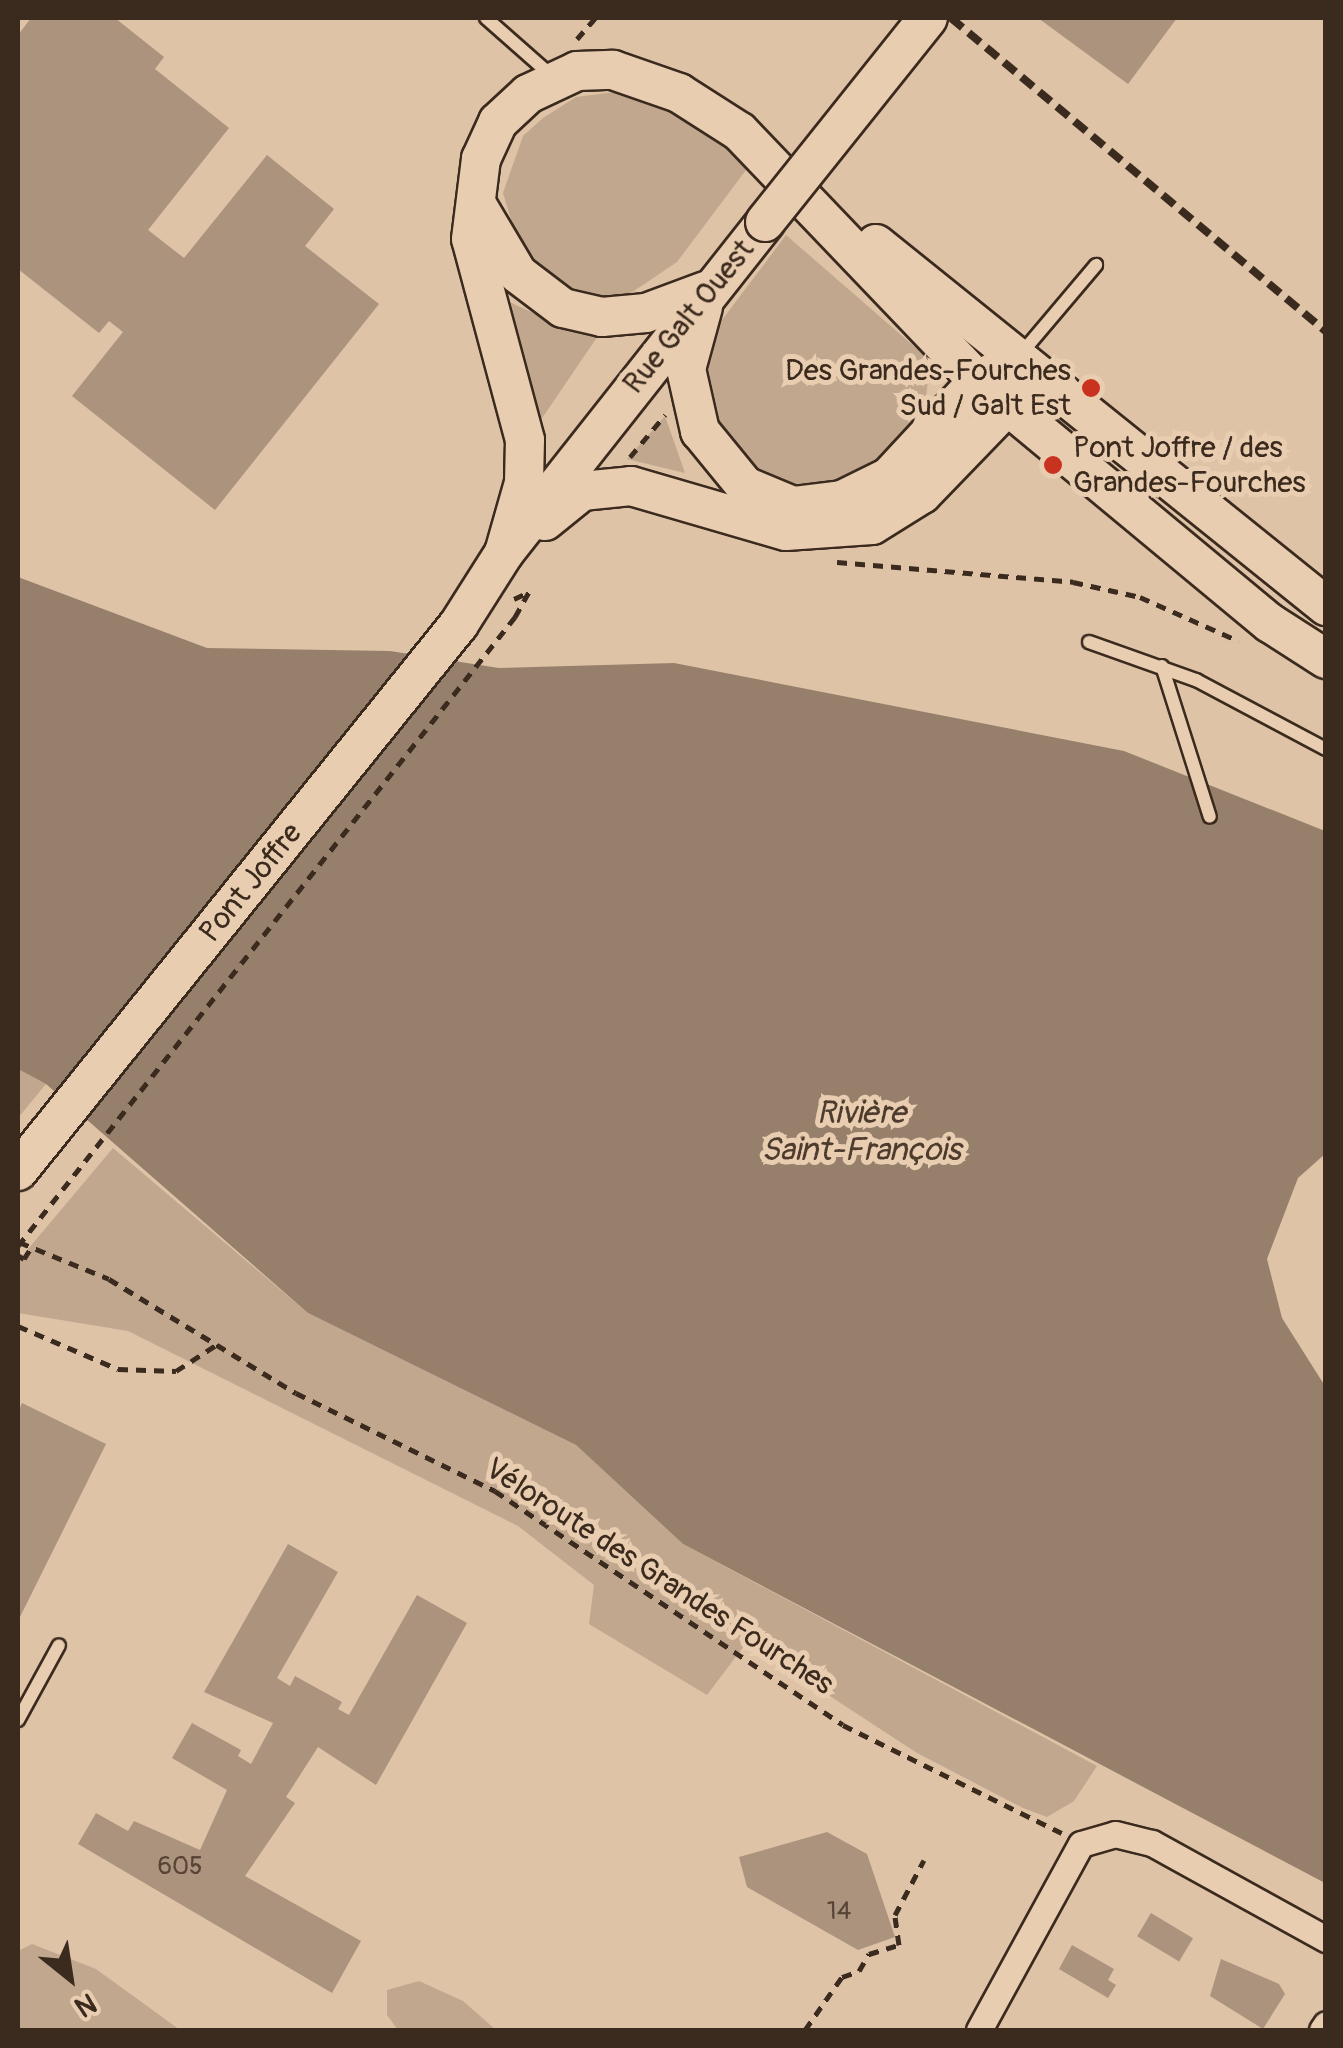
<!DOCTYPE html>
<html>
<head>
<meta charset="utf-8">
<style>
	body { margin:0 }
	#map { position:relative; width:1343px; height:2048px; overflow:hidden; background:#dec3a7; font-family:Pangolin,sans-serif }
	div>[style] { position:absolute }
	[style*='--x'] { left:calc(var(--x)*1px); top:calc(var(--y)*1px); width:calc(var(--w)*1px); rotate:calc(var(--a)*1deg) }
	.green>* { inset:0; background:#c0a78e }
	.water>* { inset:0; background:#97806b }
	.building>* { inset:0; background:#ab937d; transform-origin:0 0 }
	.path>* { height:5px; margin-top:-2.5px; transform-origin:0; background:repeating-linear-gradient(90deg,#3b2a1e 0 10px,transparent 0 18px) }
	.roads { filter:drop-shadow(2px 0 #3b2a1e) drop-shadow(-2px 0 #3b2a1e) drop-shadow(0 2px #3b2a1e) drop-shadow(0 -2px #3b2a1e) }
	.service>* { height:12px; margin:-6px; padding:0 6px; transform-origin:6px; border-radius:6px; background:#e9cdb0 }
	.minor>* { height:25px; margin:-12.5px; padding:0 12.5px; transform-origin:12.5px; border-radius:12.5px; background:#e9cdb0 }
	.secondary>* { height:38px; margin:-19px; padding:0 19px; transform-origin:19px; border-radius:19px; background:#e9cdb0 }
	.rail>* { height:8px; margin-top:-4px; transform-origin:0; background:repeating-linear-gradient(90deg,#3b2a1e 0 15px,transparent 0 23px) }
	.path-bridge>* { height:5px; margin-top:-2.5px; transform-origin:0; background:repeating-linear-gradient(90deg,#3b2a1e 0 10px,transparent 0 18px) }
	.bridges { filter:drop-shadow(2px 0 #3b2a1e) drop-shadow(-2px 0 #3b2a1e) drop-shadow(0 2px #3b2a1e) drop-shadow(0 -2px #3b2a1e) }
	.secondary-bridge>* { height:38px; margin:-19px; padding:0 19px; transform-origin:19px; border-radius:19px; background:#e9cdb0 }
	.dots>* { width:28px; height:28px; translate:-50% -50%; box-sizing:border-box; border:5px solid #e9cdb0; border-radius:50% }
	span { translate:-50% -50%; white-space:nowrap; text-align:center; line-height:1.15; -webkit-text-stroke:10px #e9cdb0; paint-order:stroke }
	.number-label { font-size:25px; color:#574436 }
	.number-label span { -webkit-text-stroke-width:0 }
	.street-label { font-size:30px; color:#3b2a1e }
	.poi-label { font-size:30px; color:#3b2a1e }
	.right { translate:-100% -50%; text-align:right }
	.left { translate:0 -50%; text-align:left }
	.water-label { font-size:32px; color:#4d3b2d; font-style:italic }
	.frame { position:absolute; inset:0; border:20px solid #3b2a1e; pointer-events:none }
	.north { position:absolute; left:20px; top:1928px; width:100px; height:100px; -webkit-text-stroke:8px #e9cdb0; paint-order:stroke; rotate:150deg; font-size:28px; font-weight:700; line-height:40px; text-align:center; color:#3b2a1e }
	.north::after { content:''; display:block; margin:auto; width:35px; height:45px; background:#3b2a1e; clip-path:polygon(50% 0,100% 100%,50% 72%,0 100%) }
</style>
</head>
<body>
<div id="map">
	<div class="green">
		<div style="clip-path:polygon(623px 91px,662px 103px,752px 162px,677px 262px,628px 295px,601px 300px,546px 286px,517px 240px,503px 193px,523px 136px,543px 118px,576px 97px)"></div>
		<div style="clip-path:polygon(786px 235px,923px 354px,929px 371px,925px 406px,883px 456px,839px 484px,775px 486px,722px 449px,702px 390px,713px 332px)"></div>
		<div style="clip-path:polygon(497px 296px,559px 325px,602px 330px,534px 430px)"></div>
		<div style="clip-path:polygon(665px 416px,685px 473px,627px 459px)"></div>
		<div style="clip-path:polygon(18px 1069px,46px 1084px,18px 1118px)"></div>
		<div style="clip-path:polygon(113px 1148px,308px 1313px,576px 1445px,683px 1544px,1097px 1766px,1074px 1801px,1047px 1817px,1023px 1808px,917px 1753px,747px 1642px,707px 1695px,589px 1624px,594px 1585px,518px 1526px,128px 1331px,18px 1313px,18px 1261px)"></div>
		<div style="clip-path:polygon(32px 1944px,96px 1969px,180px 2030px,18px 2030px,18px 1951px)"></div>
		<div style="clip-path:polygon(419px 1981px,463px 2001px,496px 2030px,398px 2030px,387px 2015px,387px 1990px)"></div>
	</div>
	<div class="water">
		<div style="clip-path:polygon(18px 577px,207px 648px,390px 651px,499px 668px,674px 663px,1124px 751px,1325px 831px,1325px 1154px,1298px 1178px,1267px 1259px,1282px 1318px,1325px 1386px,1325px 1883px,683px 1544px,576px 1445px,308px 1313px,46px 1084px,18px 1069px)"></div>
	</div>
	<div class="building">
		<div style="clip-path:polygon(31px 18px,115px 18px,164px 57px,155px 69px,229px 128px,148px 230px,184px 258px,267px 155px,334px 209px,305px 246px,379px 304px,215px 510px,72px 396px,123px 332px,109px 321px,99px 333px,18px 269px,18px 35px)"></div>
		<div style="clip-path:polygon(1038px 18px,1177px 18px,1128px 84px)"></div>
		<div style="clip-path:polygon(22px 1403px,106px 1444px,18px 1621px,18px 1412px)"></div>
		<div style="clip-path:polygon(288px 1544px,338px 1572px,277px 1678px,290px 1686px,295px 1676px,342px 1702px,338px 1709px,349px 1715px,417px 1595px,467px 1623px,376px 1785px,318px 1747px,286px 1797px,295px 1803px,245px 1876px,361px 1941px,332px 1993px,78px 1844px,96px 1813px,128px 1831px,134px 1821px,200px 1850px,227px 1790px,172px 1758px,192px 1723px,241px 1750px,238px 1756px,251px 1764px,273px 1723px,204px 1692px)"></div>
		<div style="clip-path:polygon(827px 1832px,867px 1854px,895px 1937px,858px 1950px,747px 1887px,739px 1857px)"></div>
		<div style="left:1151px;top:1913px;width:49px;height:27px;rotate:31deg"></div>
		<div style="clip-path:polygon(1072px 1945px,1114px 1969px,1108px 1980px,1116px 1985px,1108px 1998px,1059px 1969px)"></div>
		<div style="clip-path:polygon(1221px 1959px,1279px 1984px,1285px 1994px,1263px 2029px,1210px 1996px)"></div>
	</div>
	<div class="path">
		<div style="--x:577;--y:39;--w:28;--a:-49"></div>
		<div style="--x:630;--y:457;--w:55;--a:-50.2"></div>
		<div style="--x:837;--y:562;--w:237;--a:4.8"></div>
		<div style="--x:1073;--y:582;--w:69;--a:12.6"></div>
		<div style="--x:1140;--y:597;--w:108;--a:24"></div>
		<div style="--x:514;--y:599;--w:17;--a:-25"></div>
		<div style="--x:515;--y:617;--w:29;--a:-61"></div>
		<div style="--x:19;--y:1242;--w:97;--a:22.3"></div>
		<div style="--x:109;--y:1279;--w:219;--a:31.4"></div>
		<div style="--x:296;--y:1393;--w:222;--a:26.2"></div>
		<div style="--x:495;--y:1491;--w:419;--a:33.9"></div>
		<div style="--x:843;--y:1725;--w:244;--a:26.3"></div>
		<div style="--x:18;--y:1255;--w:7;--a:34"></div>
		<div style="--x:24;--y:1259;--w:13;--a:-58"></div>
		<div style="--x:18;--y:1326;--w:109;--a:23.3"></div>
		<div style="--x:118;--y:1369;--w:58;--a:2"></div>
		<div style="--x:176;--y:1371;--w:48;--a:-33"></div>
		<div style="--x:805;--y:2030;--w:65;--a:-55.1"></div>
		<div style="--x:842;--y:1977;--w:18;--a:-19"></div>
		<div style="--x:859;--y:1971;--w:20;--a:-60"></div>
		<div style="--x:869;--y:1954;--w:31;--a:-17"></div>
		<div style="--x:899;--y:1945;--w:30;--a:-98"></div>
		<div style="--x:895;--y:1915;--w:62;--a:-62.2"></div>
	</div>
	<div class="roads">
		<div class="service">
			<div style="--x:486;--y:18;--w:89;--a:41.4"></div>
			<div style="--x:1020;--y:355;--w:118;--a:-49.8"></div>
			<div style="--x:1089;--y:642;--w:114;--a:19.6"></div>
			<div style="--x:1196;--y:680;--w:147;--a:28"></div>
			<div style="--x:1162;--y:666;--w:158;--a:72.4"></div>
			<div style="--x:18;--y:1720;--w:85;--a:-61.3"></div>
		</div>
		<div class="minor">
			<div style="--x:979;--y:2030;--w:212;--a:-61.3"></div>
			<div style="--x:1081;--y:1844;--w:35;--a:-16"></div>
			<div style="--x:1115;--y:1834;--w:38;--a:14"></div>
			<div style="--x:1152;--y:1843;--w:199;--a:28.9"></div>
			<div style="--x:1322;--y:2030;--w:7;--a:-56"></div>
		</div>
		<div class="secondary">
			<div style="--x:477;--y:205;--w:80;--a:59.3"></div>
			<div style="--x:518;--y:274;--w:56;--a:37.1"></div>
			<div style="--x:563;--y:308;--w:40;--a:13"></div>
			<div style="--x:602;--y:317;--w:44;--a:-5.2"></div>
			<div style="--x:646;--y:313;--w:63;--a:-20.4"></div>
			<div style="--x:876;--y:244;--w:578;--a:38.81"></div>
			<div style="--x:703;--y:307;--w:64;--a:105.3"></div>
			<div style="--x:686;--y:369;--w:64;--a:77.3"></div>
			<div style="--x:700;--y:431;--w:71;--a:50.7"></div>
			<div style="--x:745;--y:486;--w:52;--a:22.6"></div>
			<div style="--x:793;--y:506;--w:49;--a:-7"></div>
			<div style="--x:842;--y:500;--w:52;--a:-26.1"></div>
			<div style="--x:889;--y:477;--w:131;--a:-47.2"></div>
			<div style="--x:978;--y:381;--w:24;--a:-30"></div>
			<div style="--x:545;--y:521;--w:48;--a:-39"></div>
			<div style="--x:582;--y:491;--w:49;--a:-5.8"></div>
			<div style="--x:631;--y:486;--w:161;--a:16.2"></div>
			<div style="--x:786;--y:531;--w:86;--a:-4"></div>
			<div style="--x:872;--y:525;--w:59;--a:-31.8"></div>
			<div style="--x:922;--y:494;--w:122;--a:-46"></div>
			<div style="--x:1007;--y:406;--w:23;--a:-77"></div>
			<div style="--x:504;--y:553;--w:73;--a:-74.1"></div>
			<div style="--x:524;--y:483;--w:43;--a:-88.7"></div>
			<div style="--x:525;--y:440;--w:208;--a:-105"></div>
			<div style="--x:471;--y:239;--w:81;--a:-82.9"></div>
			<div style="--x:481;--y:159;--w:41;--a:-65.3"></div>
			<div style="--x:498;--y:122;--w:41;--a:-43"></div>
			<div style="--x:528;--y:94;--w:54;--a:-25.1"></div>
			<div style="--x:577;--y:71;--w:36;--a:-2"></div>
			<div style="--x:613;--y:70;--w:70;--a:19.2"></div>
			<div style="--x:679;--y:93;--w:72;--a:32.6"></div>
			<div style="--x:740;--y:132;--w:344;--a:46.3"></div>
			<div style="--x:978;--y:381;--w:379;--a:39.7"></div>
			<div style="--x:1270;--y:623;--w:67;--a:32.7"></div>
			<div style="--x:18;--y:1171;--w:703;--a:-51.12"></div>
			<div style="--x:459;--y:624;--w:84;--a:-57.6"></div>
			<div style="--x:504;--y:553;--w:422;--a:-51.7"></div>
		</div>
	</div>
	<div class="rail">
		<div style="--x:951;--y:18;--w:488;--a:39.9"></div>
	</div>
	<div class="path-bridge">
		<div style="--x:18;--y:1246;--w:802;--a:-51.69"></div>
	</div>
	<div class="bridges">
		<div class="secondary-bridge">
			<div style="--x:765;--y:222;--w:261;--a:-51.4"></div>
		</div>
	</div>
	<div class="dots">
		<div style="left:1091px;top:388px;background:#c8321e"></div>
		<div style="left:1053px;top:465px;background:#c8321e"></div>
	</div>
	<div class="number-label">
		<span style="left:180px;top:1867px">605</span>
		<span style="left:839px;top:1912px">14</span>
	</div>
	<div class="street-label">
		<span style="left:689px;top:317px;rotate:-51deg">Rue Galt Ouest</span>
		<span style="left:251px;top:883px;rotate:-51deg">Pont Joffre</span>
		<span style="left:659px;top:1577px;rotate:33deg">Véloroute des Grandes Fourches</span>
	</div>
	<div class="poi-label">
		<span class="right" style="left:1071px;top:388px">Des Grandes-Fourches<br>Sud / Galt Est</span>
		<span class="left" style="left:1073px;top:465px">Pont Joffre / des<br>Grandes-Fourches</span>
	</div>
	<div class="water-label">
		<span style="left:861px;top:1132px">Rivière<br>Saint-François</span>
	</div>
	<div class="frame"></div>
	<div class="north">N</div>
</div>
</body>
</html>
